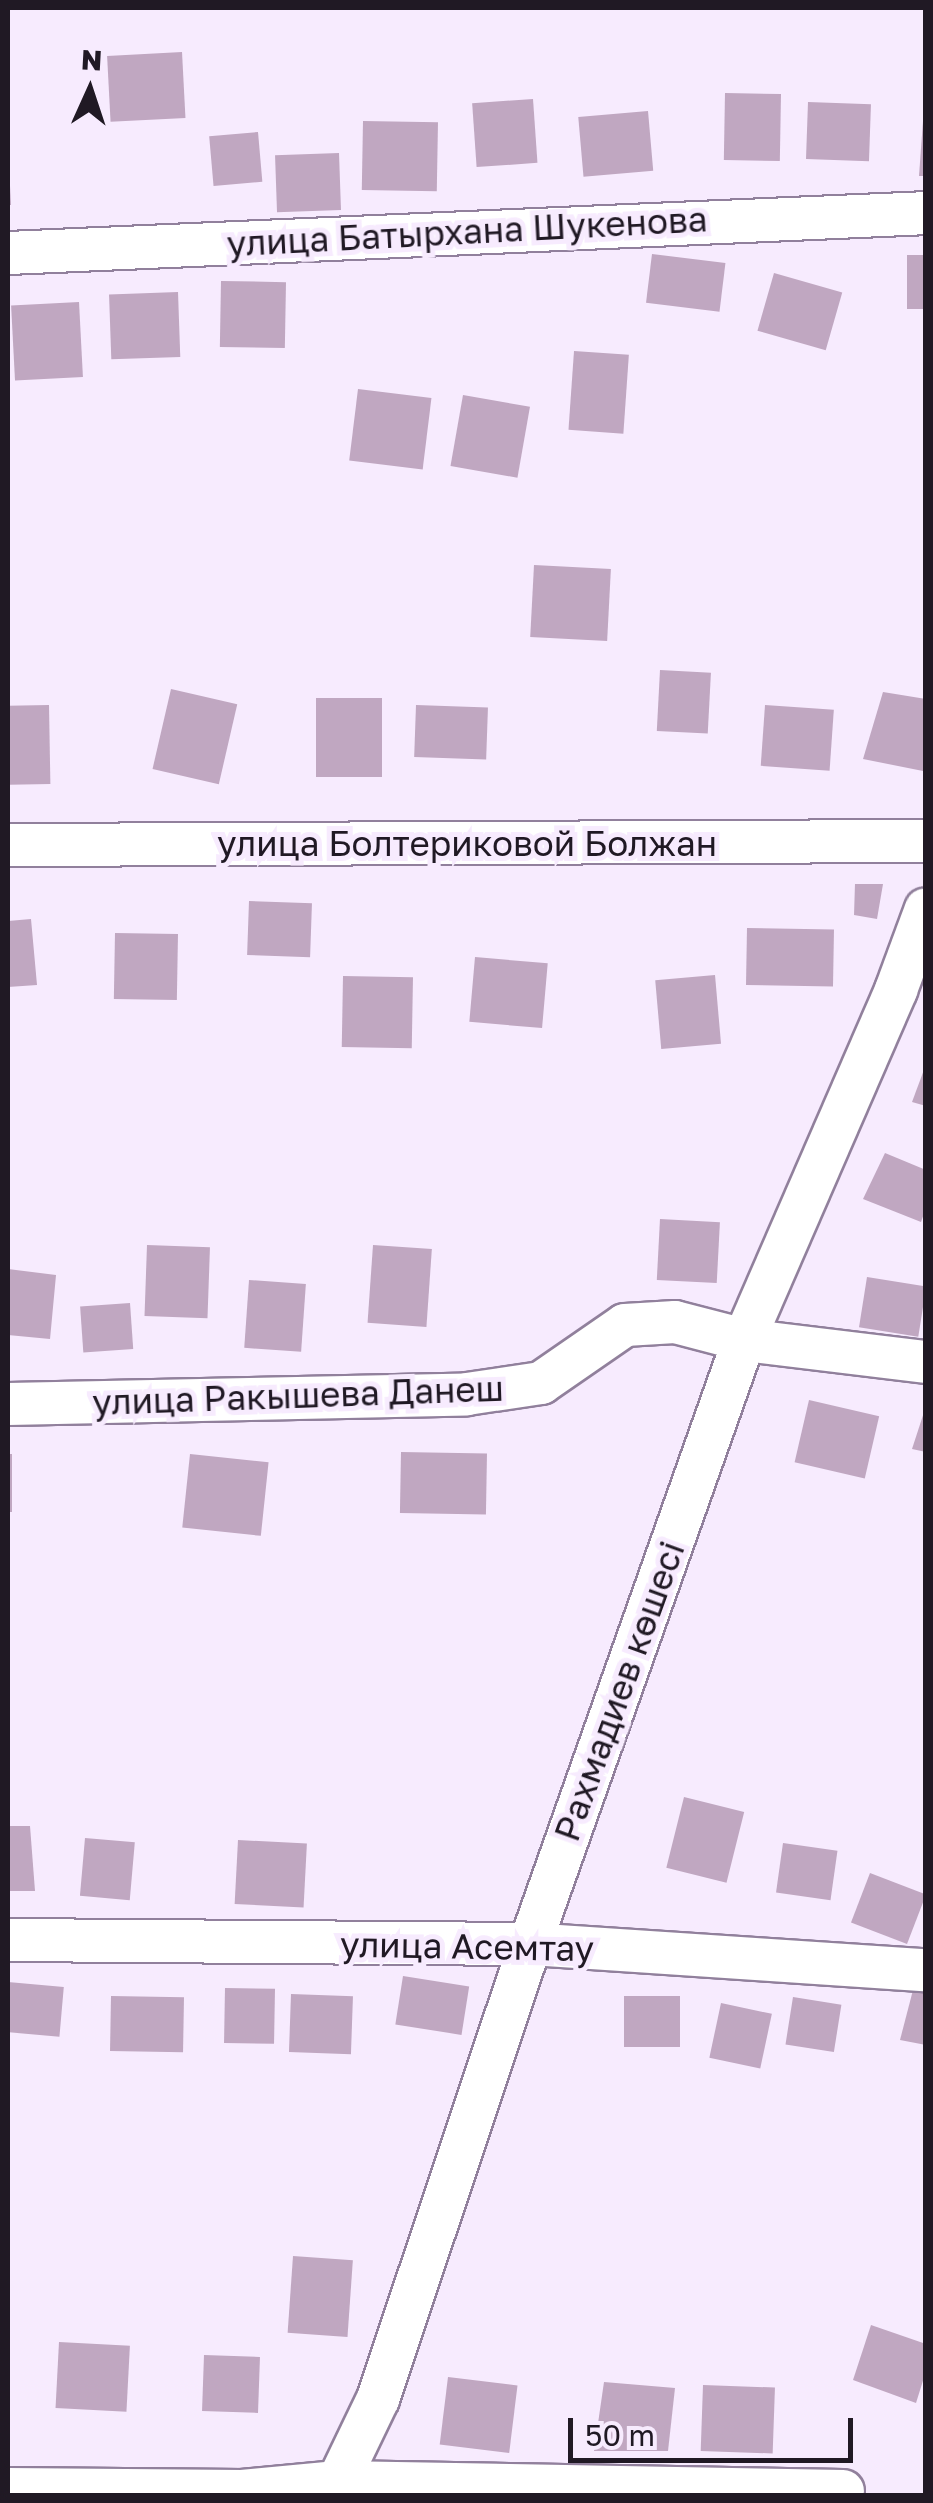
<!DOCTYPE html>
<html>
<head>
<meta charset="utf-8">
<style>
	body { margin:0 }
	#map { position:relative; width:933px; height:2503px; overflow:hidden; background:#f7ebfe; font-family:"Golos Text",sans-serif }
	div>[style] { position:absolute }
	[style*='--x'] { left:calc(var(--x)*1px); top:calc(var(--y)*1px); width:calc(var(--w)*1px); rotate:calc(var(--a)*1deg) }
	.building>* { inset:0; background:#c0a7c1; transform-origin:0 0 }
	.roads { filter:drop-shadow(2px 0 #91809c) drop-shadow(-2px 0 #91809c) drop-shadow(0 2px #91809c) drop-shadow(0 -2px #91809c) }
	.minor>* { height:42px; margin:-21px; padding:0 21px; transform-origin:21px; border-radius:21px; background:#fff }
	span { translate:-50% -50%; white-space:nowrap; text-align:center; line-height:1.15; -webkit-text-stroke:10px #f7ebfe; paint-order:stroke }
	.street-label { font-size:35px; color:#201924 }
	.frame { position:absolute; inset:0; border:10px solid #201924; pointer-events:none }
	.north { position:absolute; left:40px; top:40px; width:100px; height:100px; -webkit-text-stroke:8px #f7ebfe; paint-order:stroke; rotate:3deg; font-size:28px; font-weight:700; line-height:40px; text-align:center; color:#201924 }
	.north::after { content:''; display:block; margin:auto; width:35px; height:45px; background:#201924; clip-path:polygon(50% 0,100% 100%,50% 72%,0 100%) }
	.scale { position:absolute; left:568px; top:2418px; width:285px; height:45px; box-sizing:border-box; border:5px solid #201924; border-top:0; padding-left:12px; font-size:30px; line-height:35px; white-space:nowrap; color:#201924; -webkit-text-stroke:8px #f7ebfe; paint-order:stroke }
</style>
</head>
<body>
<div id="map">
	<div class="building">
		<div style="left:182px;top:52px;width:66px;height:75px;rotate:87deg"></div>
		<div style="left:725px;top:93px;width:56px;height:67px;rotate:1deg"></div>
		<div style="left:533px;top:99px;width:64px;height:61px;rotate:86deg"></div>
		<div style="left:808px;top:102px;width:63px;height:57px;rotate:2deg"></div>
		<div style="left:648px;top:111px;width:60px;height:70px;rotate:85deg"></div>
		<div style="left:363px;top:121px;width:75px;height:69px;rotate:1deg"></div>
		<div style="clip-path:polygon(923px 121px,926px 121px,926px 176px,919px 176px)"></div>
		<div style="left:258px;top:132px;width:50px;height:49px;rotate:85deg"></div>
		<div style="clip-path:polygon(8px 147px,11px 205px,8px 205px)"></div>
		<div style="left:339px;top:153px;width:57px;height:64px;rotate:88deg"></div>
		<div style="left:652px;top:254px;width:74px;height:49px;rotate:7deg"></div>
		<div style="left:907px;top:255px;width:19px;height:54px"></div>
		<div style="left:774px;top:273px;width:71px;height:60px;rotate:16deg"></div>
		<div style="left:221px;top:281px;width:65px;height:66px;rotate:1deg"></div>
		<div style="left:178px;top:292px;width:65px;height:69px;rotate:88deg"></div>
		<div style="left:79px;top:302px;width:75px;height:68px;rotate:87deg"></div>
		<div style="left:574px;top:351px;width:55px;height:79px;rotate:4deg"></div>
		<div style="left:358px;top:389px;width:74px;height:72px;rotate:7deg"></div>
		<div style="left:463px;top:395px;width:68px;height:72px;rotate:10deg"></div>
		<div style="left:534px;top:565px;width:77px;height:72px;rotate:3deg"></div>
		<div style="left:660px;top:670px;width:51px;height:61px;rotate:3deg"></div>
		<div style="left:171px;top:689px;width:68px;height:82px;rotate:13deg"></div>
		<div style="clip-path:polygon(883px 692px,926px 699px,923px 771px,863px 759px)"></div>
		<div style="left:316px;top:698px;width:66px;height:79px"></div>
		<div style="left:49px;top:705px;width:79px;height:41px;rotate:89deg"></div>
		<div style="left:416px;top:705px;width:72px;height:52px;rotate:2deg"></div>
		<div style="left:765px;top:705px;width:69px;height:61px;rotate:4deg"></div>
		<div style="clip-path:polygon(855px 884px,883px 884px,877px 919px,854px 915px)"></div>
		<div style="left:249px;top:901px;width:63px;height:54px;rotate:2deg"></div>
		<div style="clip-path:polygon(31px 919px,37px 985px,8px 987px,8px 921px)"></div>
		<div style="left:747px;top:928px;width:87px;height:57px;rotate:1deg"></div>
		<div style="left:115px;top:933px;width:63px;height:66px;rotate:1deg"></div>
		<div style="left:475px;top:957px;width:73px;height:65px;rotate:5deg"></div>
		<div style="left:715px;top:975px;width:69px;height:60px;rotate:85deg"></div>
		<div style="left:343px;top:976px;width:70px;height:71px;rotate:1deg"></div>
		<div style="clip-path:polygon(925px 1067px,926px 1067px,926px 1106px,912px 1102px)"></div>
		<div style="clip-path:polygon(885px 1153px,926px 1170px,926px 1208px,921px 1222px,863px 1199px)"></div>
		<div style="left:660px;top:1219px;width:60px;height:61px;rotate:3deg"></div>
		<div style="left:147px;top:1245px;width:63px;height:71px;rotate:2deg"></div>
		<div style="left:373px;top:1245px;width:59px;height:78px;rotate:4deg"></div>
		<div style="clip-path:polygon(8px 1269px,56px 1275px,50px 1339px,8px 1335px)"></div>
		<div style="left:867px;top:1277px;width:60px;height:51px;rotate:9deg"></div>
		<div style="left:249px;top:1280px;width:57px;height:68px;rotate:4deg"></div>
		<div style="left:130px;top:1303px;width:46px;height:50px;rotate:86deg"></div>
		<div style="left:809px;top:1400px;width:72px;height:64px;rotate:13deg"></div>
		<div style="clip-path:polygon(926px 1406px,926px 1452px,912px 1449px)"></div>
		<div style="left:401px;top:1452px;width:86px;height:61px;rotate:1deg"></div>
		<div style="left:8px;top:1454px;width:4px;height:58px"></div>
		<div style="left:190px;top:1454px;width:79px;height:74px;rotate:6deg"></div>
		<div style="left:684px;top:1797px;width:62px;height:73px;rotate:14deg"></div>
		<div style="clip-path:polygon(8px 1826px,30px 1826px,35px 1891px,8px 1891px)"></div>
		<div style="left:85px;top:1838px;width:50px;height:58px;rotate:5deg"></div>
		<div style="left:238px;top:1840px;width:69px;height:64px;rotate:3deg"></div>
		<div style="left:783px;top:1843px;width:55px;height:50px;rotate:8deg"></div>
		<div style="left:870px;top:1873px;width:60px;height:53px;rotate:21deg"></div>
		<div style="left:403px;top:1976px;width:67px;height:49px;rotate:9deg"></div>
		<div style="left:8px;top:1982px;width:56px;height:50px;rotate:5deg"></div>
		<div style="left:225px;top:1988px;width:50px;height:55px;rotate:1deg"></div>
		<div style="clip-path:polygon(913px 1990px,926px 1992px,926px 2045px,900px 2040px)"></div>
		<div style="left:291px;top:1994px;width:62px;height:58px;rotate:2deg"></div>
		<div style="left:111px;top:1996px;width:73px;height:55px;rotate:1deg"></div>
		<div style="left:624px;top:1996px;width:56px;height:51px"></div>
		<div style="left:793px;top:1997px;width:49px;height:48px;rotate:9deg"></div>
		<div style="left:721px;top:2003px;width:52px;height:56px;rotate:12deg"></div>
		<div style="left:293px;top:2256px;width:60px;height:77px;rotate:4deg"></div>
		<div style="clip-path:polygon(871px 2325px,926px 2344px,926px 2371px,916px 2403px,853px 2380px)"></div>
		<div style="left:59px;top:2342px;width:71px;height:66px;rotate:3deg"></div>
		<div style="left:204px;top:2355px;width:56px;height:56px;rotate:2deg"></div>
		<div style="left:448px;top:2377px;width:70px;height:68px;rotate:7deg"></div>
		<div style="clip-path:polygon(604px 2382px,675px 2388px,668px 2451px,594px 2451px)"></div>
		<div style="left:703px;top:2385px;width:72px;height:66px;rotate:2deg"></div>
	</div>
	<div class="roads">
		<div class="minor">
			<div style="--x:8;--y:253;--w:919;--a:-2.49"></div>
			<div style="--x:8;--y:845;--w:918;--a:-0.25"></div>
			<div style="--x:8;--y:1404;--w:459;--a:-1.2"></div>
			<div style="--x:467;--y:1394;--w:75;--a:-8.5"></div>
			<div style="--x:541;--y:1383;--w:102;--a:-34.6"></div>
			<div style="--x:625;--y:1325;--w:50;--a:-3.4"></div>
			<div style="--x:675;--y:1322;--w:71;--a:14.6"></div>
			<div style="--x:744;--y:1340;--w:183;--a:6.9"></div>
			<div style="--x:8;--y:1940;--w:522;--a:0.44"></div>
			<div style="--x:530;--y:1944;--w:397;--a:3.8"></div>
			<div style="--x:338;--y:2482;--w:92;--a:-64.3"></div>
			<div style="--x:378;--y:2399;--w:480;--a:-71.5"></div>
			<div style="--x:530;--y:1944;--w:641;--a:-70.49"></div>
			<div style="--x:744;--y:1340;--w:382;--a:-66.5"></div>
			<div style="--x:896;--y:990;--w:86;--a:-69.7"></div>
			<div style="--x:8;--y:2489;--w:234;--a:0.5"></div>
			<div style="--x:242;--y:2491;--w:96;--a:-5.4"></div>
			<div style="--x:338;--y:2482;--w:505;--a:1.02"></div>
		</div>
	</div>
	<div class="street-label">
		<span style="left:467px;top:231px;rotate:-3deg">улица Батырхана Шукенова</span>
		<span style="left:467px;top:843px">улица Болтериковой Болжан</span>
		<span style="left:298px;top:1395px;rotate:-2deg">улица Ракышева Данеш</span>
		<span style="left:619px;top:1691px;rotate:-70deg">Рахмадиев көшесі</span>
		<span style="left:467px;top:1946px;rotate:1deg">улица Асемтау</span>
	</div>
	<div class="frame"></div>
	<div class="north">N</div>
	<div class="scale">50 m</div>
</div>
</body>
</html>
